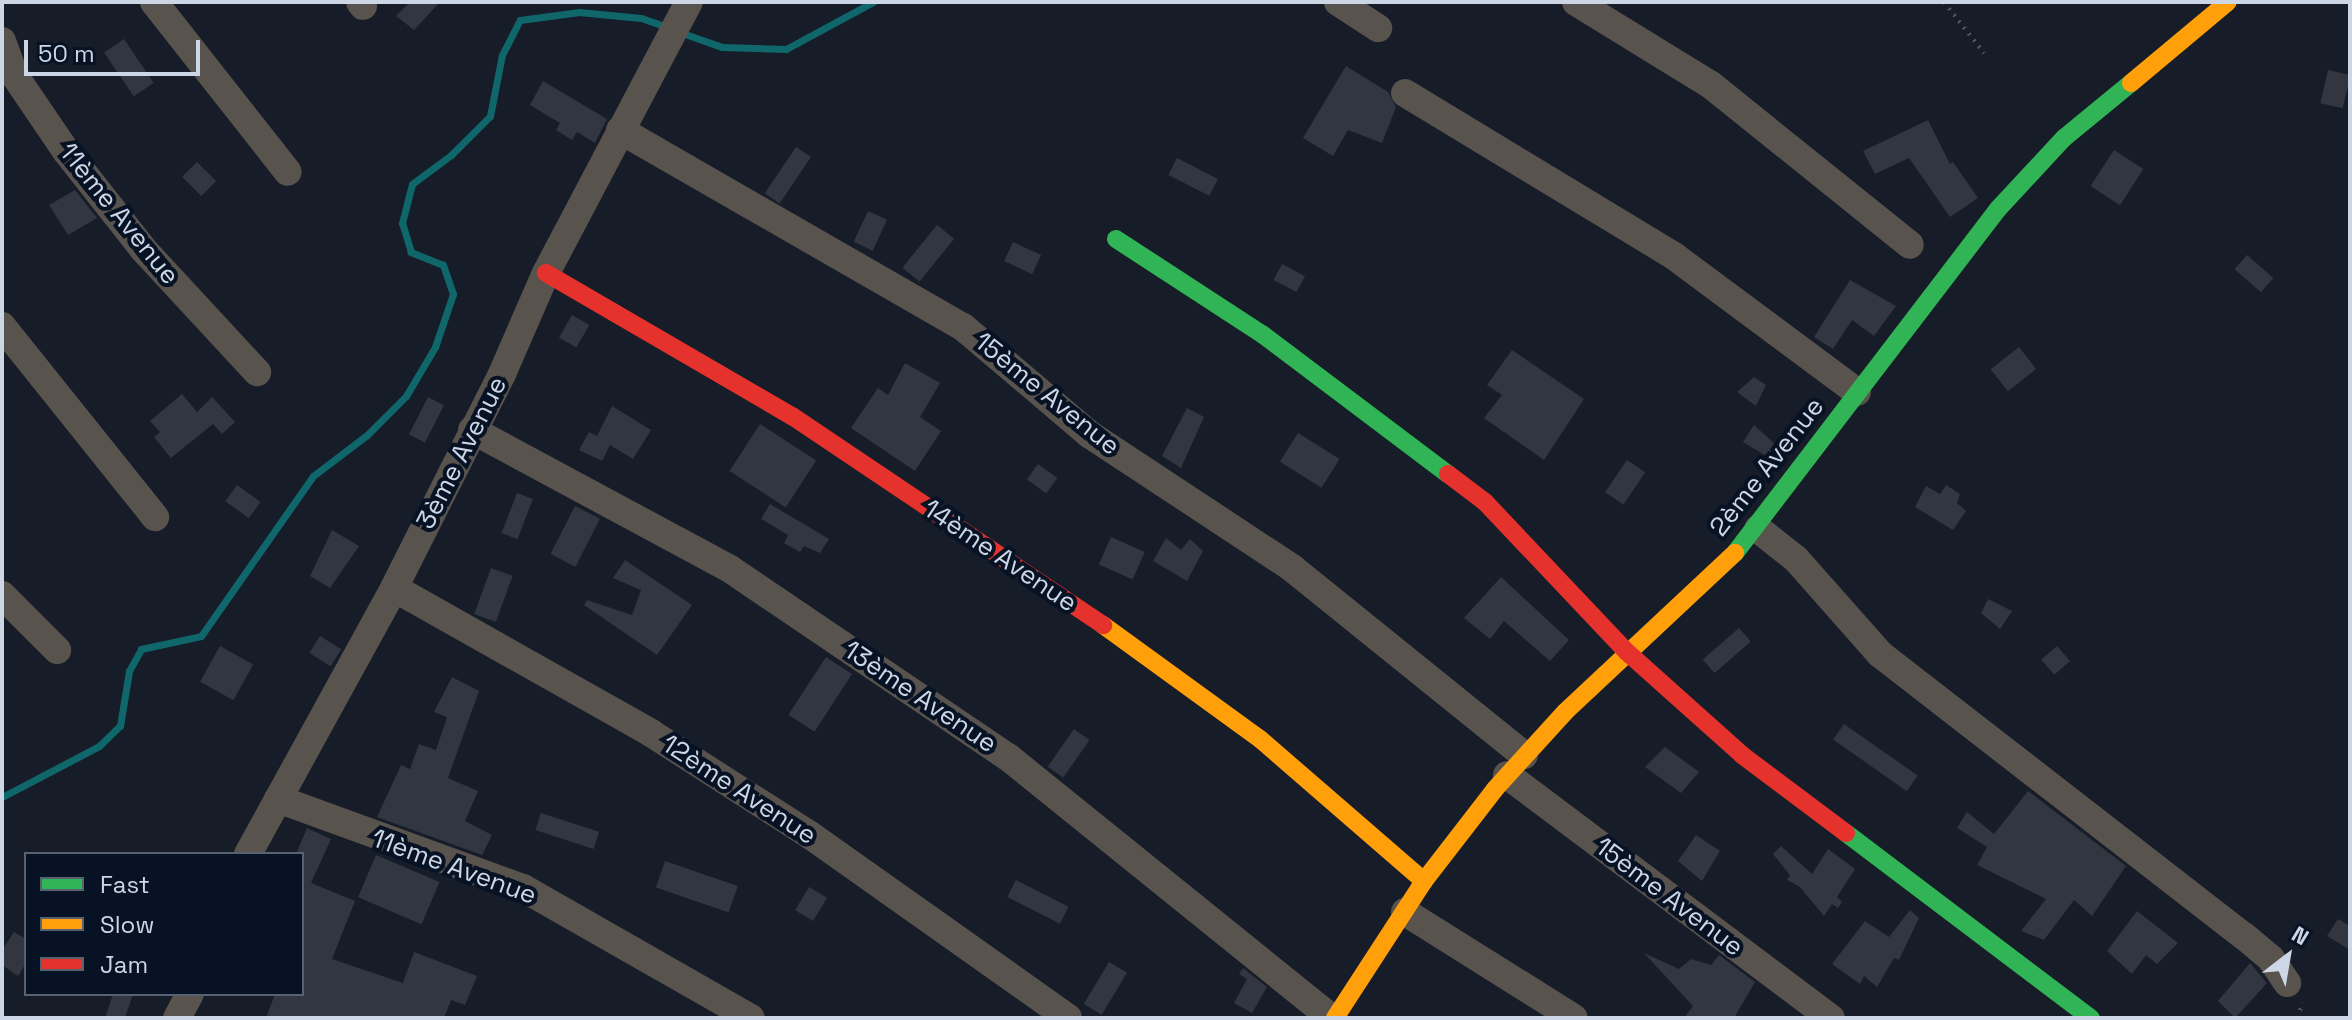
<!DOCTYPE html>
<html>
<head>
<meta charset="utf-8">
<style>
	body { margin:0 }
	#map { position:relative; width:2352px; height:1020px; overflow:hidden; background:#171d28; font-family:"Space Grotesk",sans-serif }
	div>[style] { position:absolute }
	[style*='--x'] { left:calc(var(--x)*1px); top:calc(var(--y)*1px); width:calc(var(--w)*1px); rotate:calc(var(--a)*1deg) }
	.stream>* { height:7px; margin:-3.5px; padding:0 3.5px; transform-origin:3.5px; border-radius:3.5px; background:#0f676c }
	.building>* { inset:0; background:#313640; transform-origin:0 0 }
	.path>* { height:4px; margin-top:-2px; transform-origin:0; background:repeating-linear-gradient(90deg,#565454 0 2px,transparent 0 8px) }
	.street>* { height:28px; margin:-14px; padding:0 14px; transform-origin:14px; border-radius:14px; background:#59534e }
	.fast>* { height:18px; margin:-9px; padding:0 9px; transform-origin:9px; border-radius:9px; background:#30b455 }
	.slow>* { height:18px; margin:-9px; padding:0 9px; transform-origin:9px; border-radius:9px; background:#ff9f0a }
	.jam>* { height:18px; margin:-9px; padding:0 9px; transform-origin:9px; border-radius:9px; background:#e5322d }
	span { translate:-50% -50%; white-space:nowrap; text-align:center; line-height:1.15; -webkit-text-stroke:8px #071325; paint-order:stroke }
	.street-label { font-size:26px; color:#cdd6e4 }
	.frame { position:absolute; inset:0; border:4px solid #cdd6e4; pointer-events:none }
	.legend { position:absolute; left:24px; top:852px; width:280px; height:144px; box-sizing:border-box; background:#071325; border:2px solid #566171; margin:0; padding:10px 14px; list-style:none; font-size:24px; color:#cdd6e4 }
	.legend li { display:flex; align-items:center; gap:16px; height:40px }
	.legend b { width:40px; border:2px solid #566171 }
	.north { position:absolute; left:2248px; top:916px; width:80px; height:80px; -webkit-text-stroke:6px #071325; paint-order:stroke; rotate:31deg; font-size:22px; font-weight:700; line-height:32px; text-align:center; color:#cdd6e4 }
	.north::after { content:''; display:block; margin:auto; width:28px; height:36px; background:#cdd6e4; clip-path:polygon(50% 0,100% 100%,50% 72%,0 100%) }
	.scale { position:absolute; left:24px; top:40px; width:176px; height:36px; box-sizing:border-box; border:4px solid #cdd6e4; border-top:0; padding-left:10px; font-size:24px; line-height:28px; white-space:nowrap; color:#cdd6e4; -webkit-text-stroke:6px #071325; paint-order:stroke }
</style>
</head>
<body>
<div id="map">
	<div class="stream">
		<div style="--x:682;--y:33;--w:42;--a:19.3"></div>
		<div style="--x:722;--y:47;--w:64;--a:1.8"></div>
		<div style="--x:786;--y:49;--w:99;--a:-28.4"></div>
		<div style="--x:2;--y:797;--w:110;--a:-27.7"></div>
		<div style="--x:99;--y:746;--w:29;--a:-44"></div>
		<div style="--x:120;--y:726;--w:56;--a:-80.7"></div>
		<div style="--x:129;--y:671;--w:25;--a:-61"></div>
		<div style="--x:141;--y:649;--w:61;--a:-12.2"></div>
		<div style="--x:201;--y:636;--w:195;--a:-55"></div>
		<div style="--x:313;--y:476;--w:68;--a:-37.2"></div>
		<div style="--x:367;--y:435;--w:55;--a:-45"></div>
		<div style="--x:406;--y:396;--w:57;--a:-59.4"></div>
		<div style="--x:435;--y:347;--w:56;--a:-71.2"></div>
		<div style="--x:453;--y:294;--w:31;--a:-109"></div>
		<div style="--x:443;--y:265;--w:35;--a:-158"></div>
		<div style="--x:411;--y:252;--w:30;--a:-107"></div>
		<div style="--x:402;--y:223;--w:40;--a:-75.6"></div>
		<div style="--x:412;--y:184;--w:49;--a:-36.6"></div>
		<div style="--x:451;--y:155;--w:55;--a:-45"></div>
		<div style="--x:490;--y:116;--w:62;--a:-78.9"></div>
		<div style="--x:502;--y:55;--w:39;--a:-63"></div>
		<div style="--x:520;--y:20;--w:60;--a:-7.7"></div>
		<div style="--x:579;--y:12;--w:62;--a:5.5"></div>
		<div style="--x:641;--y:18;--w:28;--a:19"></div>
	</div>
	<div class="building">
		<div style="clip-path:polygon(410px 2px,440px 2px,414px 30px,396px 16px)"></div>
		<div style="left:124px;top:39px;width:53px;height:24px;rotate:56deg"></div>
		<div style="clip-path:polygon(1346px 66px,1388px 92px,1396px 107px,1382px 143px,1348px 130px,1333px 156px,1303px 138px)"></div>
		<div style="left:2328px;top:70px;width:23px;height:34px;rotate:13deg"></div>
		<div style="clip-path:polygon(543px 81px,607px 119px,595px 143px,577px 132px,572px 140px,556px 130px,560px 123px,530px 105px)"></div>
		<div style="clip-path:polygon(1928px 120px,1950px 164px,1953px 162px,1978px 198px,1950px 217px,1909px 158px,1875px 174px,1863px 151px)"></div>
		<div style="left:796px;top:147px;width:18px;height:56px;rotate:34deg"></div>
		<div style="left:2114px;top:150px;width:35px;height:43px;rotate:33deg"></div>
		<div style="left:1177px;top:158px;width:46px;height:19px;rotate:27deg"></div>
		<div style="left:197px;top:162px;width:27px;height:21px;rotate:45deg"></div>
		<div style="clip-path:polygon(75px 190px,97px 218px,68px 235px,49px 205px)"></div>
		<div style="left:868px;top:211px;width:21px;height:34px;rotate:25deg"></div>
		<div style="left:937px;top:225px;width:22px;height:55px;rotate:39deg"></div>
		<div style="left:1013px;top:242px;width:31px;height:21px;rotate:25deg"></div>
		<div style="left:2247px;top:255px;width:35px;height:19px;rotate:41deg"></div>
		<div style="left:1282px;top:264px;width:26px;height:18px;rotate:28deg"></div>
		<div style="clip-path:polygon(1850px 280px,1896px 306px,1874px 336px,1852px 320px,1833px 349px,1814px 337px)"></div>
		<div style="left:572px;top:315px;width:20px;height:26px;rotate:30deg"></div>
		<div style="left:2019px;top:347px;width:28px;height:36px;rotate:52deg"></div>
		<div style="clip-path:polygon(1512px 350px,1584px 399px,1544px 460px,1484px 418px,1502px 395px,1487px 385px)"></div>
		<div style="clip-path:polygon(905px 363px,940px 383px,920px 417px,941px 431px,915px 471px,851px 428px,878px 388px,888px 395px)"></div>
		<div style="clip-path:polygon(1754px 377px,1766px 385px,1756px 406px,1737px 392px)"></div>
		<div style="clip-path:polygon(182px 394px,197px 412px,212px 397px,235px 422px,222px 434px,213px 424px,171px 458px,154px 437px,160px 432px,150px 421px)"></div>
		<div style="left:428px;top:397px;width:18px;height:42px;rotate:27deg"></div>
		<div style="clip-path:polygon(612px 406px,651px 430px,633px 459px,610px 445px,602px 461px,579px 450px,589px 432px,597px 436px)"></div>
		<div style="clip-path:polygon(1187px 408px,1204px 417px,1181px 468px,1162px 456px)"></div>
		<div style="left:760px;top:424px;width:67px;height:56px;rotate:33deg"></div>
		<div style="clip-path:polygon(1754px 425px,1785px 453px,1778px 463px,1743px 442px)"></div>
		<div style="left:1298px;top:433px;width:49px;height:34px;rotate:32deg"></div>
		<div style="left:1627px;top:460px;width:22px;height:39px;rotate:34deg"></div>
		<div style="left:1038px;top:464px;width:24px;height:19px;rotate:36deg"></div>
		<div style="left:237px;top:485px;width:29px;height:20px;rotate:36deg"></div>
		<div style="clip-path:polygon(1946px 485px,1960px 494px,1957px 503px,1966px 511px,1953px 530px,1915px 507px,1926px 486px,1940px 494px)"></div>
		<div style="left:517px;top:493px;width:17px;height:43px;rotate:21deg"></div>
		<div style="clip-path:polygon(770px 504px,829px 539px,820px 553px,804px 546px,800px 552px,784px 543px,788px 535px,761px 519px)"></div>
		<div style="left:575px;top:506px;width:28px;height:54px;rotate:27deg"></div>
		<div style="clip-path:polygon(332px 530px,359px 546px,330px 588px,310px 576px)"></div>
		<div style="left:1111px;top:537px;width:37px;height:30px;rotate:24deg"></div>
		<div style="clip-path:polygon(1166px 538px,1181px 550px,1190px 539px,1203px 551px,1187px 581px,1153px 561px)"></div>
		<div style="clip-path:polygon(625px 560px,692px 605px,657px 655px,584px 605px,587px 600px,632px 615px,641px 590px,613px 578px)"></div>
		<div style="left:491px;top:568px;width:23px;height:49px;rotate:20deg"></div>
		<div style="clip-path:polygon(1501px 577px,1569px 640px,1550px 661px,1504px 621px,1490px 639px,1464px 618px)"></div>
		<div style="clip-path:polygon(1988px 599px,2012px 611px,2000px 629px,1981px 613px)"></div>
		<div style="left:1739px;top:628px;width:18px;height:48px;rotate:49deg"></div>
		<div style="left:320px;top:636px;width:25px;height:20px;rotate:32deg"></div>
		<div style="left:220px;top:646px;width:38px;height:41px;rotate:29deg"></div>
		<div style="left:2057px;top:646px;width:20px;height:21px;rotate:49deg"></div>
		<div style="left:826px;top:657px;width:31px;height:69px;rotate:33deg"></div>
		<div style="clip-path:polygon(452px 677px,479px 691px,448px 778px,478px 791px,465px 821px,492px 835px,482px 855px,377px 817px,401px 765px,410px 769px,419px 744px,436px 750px,447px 717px,434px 712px)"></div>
		<div style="left:1844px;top:724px;width:90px;height:19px;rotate:35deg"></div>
		<div style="left:1074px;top:729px;width:19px;height:46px;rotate:35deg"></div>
		<div style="clip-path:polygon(1665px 747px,1699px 772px,1681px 793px,1645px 767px)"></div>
		<div style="clip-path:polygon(2028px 791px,2126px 866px,2092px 916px,2074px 900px,2044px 940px,2021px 931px,2046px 899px,1977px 865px,1987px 847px,1957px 828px,1967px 812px,1994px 834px)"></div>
		<div style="left:541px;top:813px;width:61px;height:18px;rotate:18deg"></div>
		<div style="clip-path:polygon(307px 828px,331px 839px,311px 883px,355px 901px,332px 959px,403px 983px,414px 952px,477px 976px,465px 1005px,451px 1000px,444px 1018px,266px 1018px,275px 994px,302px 994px,302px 854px,296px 854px)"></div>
		<div style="clip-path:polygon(1696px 835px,1720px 851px,1702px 881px,1678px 861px)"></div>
		<div style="clip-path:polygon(1781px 846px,1812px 874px,1828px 849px,1855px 869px,1837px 897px,1842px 902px,1838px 908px,1832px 904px,1824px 916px,1800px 887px,1787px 880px,1790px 875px,1773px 854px)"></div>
		<div style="left:376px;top:855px;width:69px;height:46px;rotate:23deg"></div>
		<div style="left:665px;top:861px;width:77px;height:28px;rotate:19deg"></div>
		<div style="left:1016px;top:880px;width:59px;height:19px;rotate:27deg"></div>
		<div style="left:809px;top:887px;width:21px;height:27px;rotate:31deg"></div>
		<div style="clip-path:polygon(1910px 910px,1919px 918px,1899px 960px,1894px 958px,1877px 987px,1864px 976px,1860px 984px,1832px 964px,1865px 921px,1889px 937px)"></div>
		<div style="clip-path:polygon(2137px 911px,2178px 943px,2157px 964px,2146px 955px,2132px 974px,2107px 951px)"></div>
		<div style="clip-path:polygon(2338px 919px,2350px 926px,2350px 950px,2327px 936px)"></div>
		<div style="clip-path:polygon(14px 932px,26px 939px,26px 963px,18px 976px,2px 965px,2px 950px)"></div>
		<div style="clip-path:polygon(1644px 953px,1679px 969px,1691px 959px,1711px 965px,1719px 955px,1755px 982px,1734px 1018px,1684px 1018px,1693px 1006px)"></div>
		<div style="left:1109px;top:962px;width:21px;height:49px;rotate:31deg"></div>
		<div style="clip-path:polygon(2250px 963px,2267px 983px,2235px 1018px,2218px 1001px)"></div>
		<div style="clip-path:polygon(1243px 968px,1267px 987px,1252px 1013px,1234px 1003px,1247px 979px,1239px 974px)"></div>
		<div style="clip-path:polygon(113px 994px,133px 994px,125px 1018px,105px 1018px)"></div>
	</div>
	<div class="path">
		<div style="--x:1944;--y:2;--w:65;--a:51.9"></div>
		<div style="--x:2298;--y:1018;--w:16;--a:-75"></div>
	</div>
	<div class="street">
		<div style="--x:154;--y:2;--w:216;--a:51.8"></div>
		<div style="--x:360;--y:2;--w:5;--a:53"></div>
		<div style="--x:1338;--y:2;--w:48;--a:33"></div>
		<div style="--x:1576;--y:2;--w:158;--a:31.6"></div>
		<div style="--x:1711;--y:85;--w:255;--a:38.8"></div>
		<div style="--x:2;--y:41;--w:37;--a:70"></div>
		<div style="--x:15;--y:76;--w:91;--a:55.8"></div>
		<div style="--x:66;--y:151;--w:125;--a:51.8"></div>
		<div style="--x:143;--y:249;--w:168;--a:47.2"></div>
		<div style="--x:1405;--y:93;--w:315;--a:31.2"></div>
		<div style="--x:1674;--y:256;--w:228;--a:36.6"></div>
		<div style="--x:620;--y:130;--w:396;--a:29.9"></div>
		<div style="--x:963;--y:327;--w:165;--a:40.3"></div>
		<div style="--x:1089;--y:434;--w:243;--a:33.4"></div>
		<div style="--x:1292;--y:568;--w:298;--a:38.9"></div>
		<div style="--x:2;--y:326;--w:245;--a:51.3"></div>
		<div style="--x:472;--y:430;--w:293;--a:28.3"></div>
		<div style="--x:730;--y:569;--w:336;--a:34.1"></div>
		<div style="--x:1008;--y:757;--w:416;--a:38.9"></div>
		<div style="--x:1758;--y:529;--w:48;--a:38.3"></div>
		<div style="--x:1796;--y:559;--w:127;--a:48.5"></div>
		<div style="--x:1880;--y:654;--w:460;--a:37.8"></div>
		<div style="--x:2244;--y:936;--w:35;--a:40"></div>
		<div style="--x:2271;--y:959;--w:29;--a:56"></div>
		<div style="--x:394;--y:588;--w:295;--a:29.4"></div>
		<div style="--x:651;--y:733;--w:189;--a:32.7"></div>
		<div style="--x:810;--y:835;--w:316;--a:35.3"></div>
		<div style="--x:2;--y:595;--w:78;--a:45"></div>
		<div style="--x:1507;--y:775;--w:405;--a:36.9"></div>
		<div style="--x:278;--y:799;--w:261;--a:20"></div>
		<div style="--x:523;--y:888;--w:262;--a:29.7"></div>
		<div style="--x:248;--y:854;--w:303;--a:-61.2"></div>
		<div style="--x:394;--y:588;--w:240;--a:-63.2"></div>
		<div style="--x:502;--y:374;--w:110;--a:-66.5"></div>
		<div style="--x:546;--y:273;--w:306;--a:-62.2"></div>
		<div style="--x:1405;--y:912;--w:199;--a:32.1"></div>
		<div style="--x:177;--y:1018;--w:27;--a:-62"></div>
	</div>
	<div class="fast">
		<div style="--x:1116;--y:239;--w:174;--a:33.1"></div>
		<div style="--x:1262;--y:334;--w:233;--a:37"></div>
		<div style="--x:1735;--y:553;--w:433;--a:-52.6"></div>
		<div style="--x:1998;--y:209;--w:97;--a:-47.1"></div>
		<div style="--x:2064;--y:138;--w:87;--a:-39.4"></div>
		<div style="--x:1846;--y:833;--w:307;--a:37.1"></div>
	</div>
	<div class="slow">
		<div style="--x:2131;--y:83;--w:126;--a:-39.9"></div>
		<div style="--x:1103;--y:625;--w:194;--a:36"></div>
		<div style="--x:1260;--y:739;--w:217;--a:40.9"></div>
		<div style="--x:1335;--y:1018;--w:163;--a:-57"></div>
		<div style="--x:1424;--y:881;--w:116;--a:-52.3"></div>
		<div style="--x:1495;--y:789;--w:104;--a:-47.7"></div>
		<div style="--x:1565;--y:712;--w:233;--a:-43.1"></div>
	</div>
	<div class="jam">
		<div style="--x:546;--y:273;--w:285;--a:30.2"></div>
		<div style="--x:792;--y:416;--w:375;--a:33.9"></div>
		<div style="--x:1448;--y:474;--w:46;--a:37.1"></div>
		<div style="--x:1485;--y:502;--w:207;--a:46.6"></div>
		<div style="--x:1627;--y:652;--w:154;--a:41.8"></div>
		<div style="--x:1742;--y:755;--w:130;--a:36.9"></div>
	</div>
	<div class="street-label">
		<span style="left:119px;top:214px;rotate:51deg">11ème Avenue</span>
		<span style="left:1047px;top:394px;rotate:39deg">15ème Avenue</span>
		<span style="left:462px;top:453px;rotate:-63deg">3ème Avenue</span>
		<span style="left:1767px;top:467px;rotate:-52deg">2ème Avenue</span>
		<span style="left:1000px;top:556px;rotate:34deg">14ème Avenue</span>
		<span style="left:920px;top:697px;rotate:34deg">13ème Avenue</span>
		<span style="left:739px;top:790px;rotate:33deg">12ème Avenue</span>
		<span style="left:454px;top:867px;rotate:20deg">11ème Avenue</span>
		<span style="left:1669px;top:897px;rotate:37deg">15ème Avenue</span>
	</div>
	<div class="frame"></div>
	<ul class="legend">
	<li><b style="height:10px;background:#30b455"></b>Fast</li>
	<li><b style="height:10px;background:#ff9f0a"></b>Slow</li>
	<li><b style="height:10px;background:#e5322d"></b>Jam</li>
	</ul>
	<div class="north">N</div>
	<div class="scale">50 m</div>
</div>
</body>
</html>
